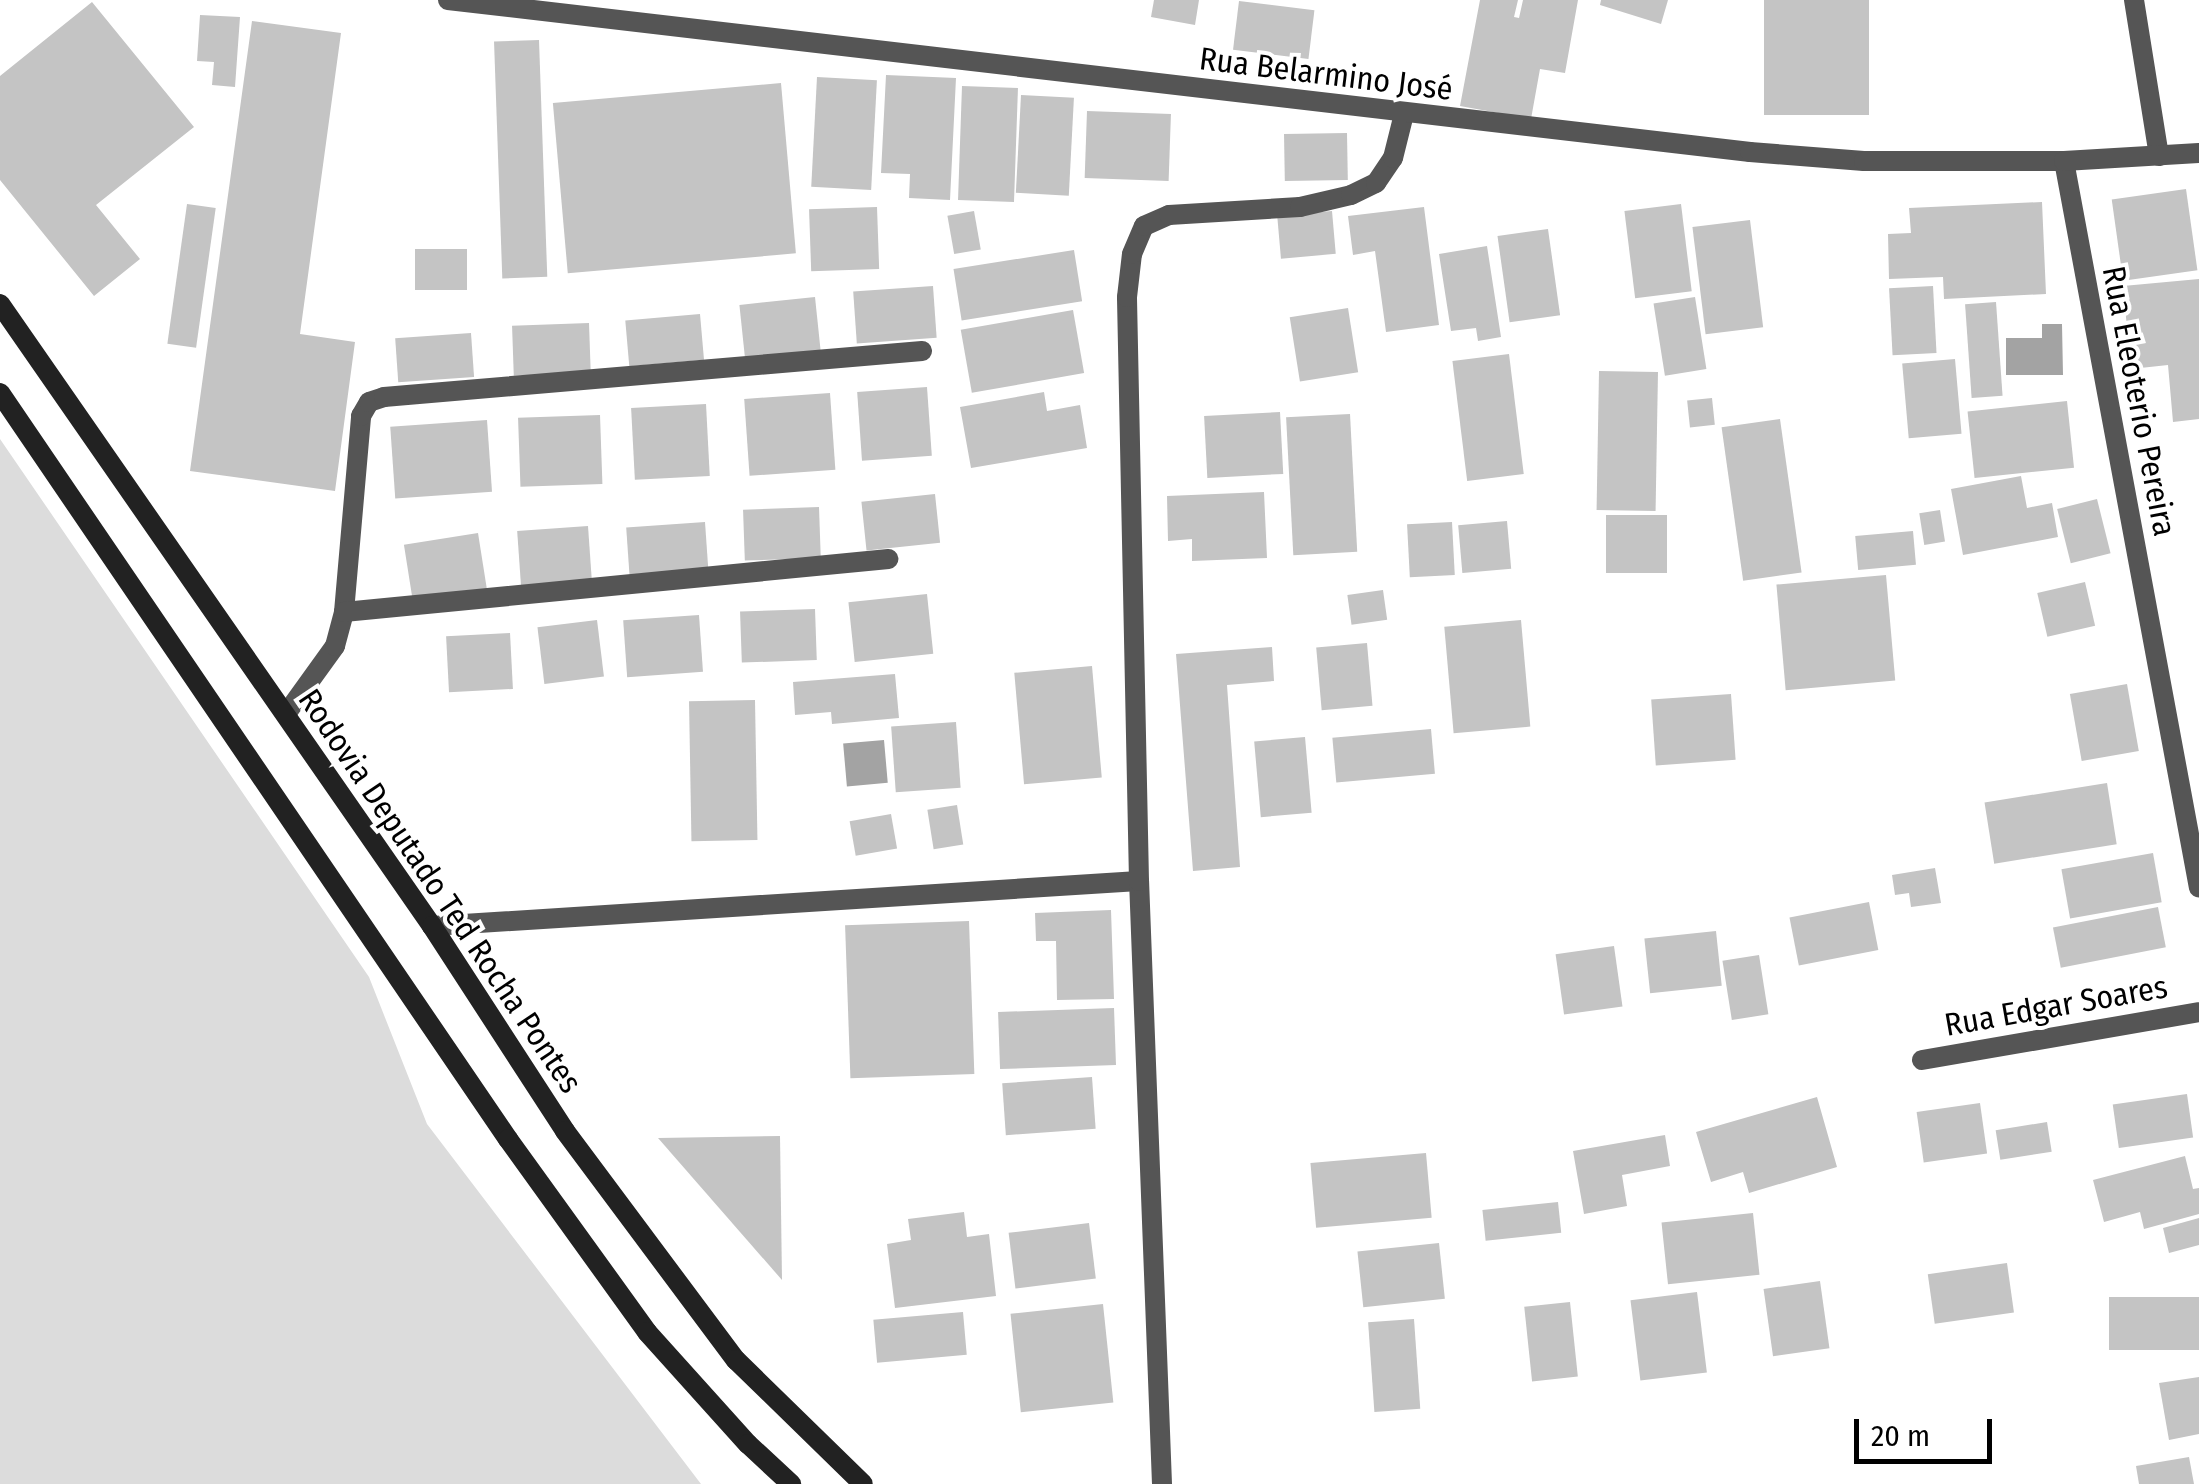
<!DOCTYPE html>
<html>
<head>
<meta charset="utf-8">
<style>
	body { margin:0 }
	#map { position:relative; width:2199px; height:1484px; overflow:hidden; background:#fff; font-family:"Fira Sans Condensed",sans-serif }
	div>[style] { position:absolute }
	[style*='--x'] { left:calc(var(--x)*1px); top:calc(var(--y)*1px); width:calc(var(--w)*1px); rotate:calc(var(--a)*1deg) }
	.green>* { inset:0; background:#dcdcdc }
	.water>* { inset:0; background:#a3a3a3; transform-origin:0 0 }
	.building>* { inset:0; background:#c4c4c4; transform-origin:0 0 }
	.minor>* { height:20px; margin:-10px; padding:0 10px; transform-origin:10px; border-radius:10px; background:#555 }
	.tertiary>* { height:20px; margin:-10px; padding:0 10px; transform-origin:10px; border-radius:10px; background:#555 }
	.secondary>* { height:20px; margin:-10px; padding:0 10px; transform-origin:10px; border-radius:10px; background:#222 }
	span { translate:-50% -50%; white-space:nowrap; text-align:center; line-height:1.15; -webkit-text-stroke:8px #fff; paint-order:stroke }
	.street-label { font-size:32px; color:#000 }
	.scale { position:absolute; left:1854px; top:1419px; width:138px; height:45px; box-sizing:border-box; border:5px solid #000; border-top:0; padding-left:12px; font-size:30px; line-height:35px; white-space:nowrap; color:#000; -webkit-text-stroke:8px #fff; paint-order:stroke }
</style>
</head>
<body>
<div id="map">
	<div class="green">
		<div style="clip-path:polygon(0 439px,369px 977px,427px 1124px,701px 1484px,0 1484px)"></div>
	</div>
	<div class="water">
		<div style="clip-path:polygon(2042px 324px,2062px 324px,2063px 375px,2006px 375px,2006px 338px,2042px 338px)"></div>
		<div style="left:884px;top:740px;width:43px;height:41px;rotate:85deg"></div>
	</div>
	<div class="building">
		<div style="clip-path:polygon(1154px 0,1199px 0,1195px 25px,1151px 17px)"></div>
		<div style="clip-path:polygon(1480px 0,1518px 0,1514px 17px,1519px 18px,1523px 0,1578px 0,1565px 73px,1540px 69px,1531px 119px,1460px 106px)"></div>
		<div style="clip-path:polygon(1601px 0,1668px 0,1661px 24px,1600px 5px)"></div>
		<div style="left:1764px;top:0;width:105px;height:115px"></div>
		<div style="left:1239px;top:1px;width:76px;height:49px;rotate:7deg"></div>
		<div style="clip-path:polygon(92px 2px,194px 127px,96px 205px,140px 259px,94px 296px,0 180px,0 76px)"></div>
		<div style="clip-path:polygon(200px 15px,240px 17px,235px 87px,212px 85px,214px 62px,197px 61px)"></div>
		<div style="clip-path:polygon(252px 21px,341px 33px,300px 334px,355px 342px,335px 491px,190px 471px)"></div>
		<div style="left:539px;top:40px;width:237px;height:45px;rotate:88deg"></div>
		<div style="clip-path:polygon(886px 75px,956px 78px,950px 200px,909px 198px,910px 174px,881px 173px)"></div>
		<div style="left:817px;top:77px;width:60px;height:110px;rotate:3deg"></div>
		<div style="left:781px;top:83px;width:171px;height:229px;rotate:85deg"></div>
		<div style="left:962px;top:86px;width:56px;height:114px;rotate:2deg"></div>
		<div style="left:1021px;top:95px;width:53px;height:98px;rotate:3deg"></div>
		<div style="left:1087px;top:111px;width:84px;height:67px;rotate:2deg"></div>
		<div style="left:1347px;top:133px;width:47px;height:63px;rotate:89deg"></div>
		<div style="left:2186px;top:189px;width:82px;height:75px;rotate:82deg"></div>
		<div style="clip-path:polygon(2042px 202px,2046px 294px,1944px 299px,1943px 277px,1889px 279px,1888px 234px,1911px 233px,1909px 208px)"></div>
		<div style="left:187px;top:204px;width:29px;height:141px;rotate:8deg"></div>
		<div style="left:1681px;top:204px;width:88px;height:57px;rotate:83deg"></div>
		<div style="left:877px;top:207px;width:62px;height:68px;rotate:88deg"></div>
		<div style="clip-path:polygon(1424px 207px,1439px 325px,1386px 332px,1375px 251px,1353px 255px,1348px 216px)"></div>
		<div style="left:974px;top:211px;width:39px;height:27px;rotate:80deg"></div>
		<div style="left:1332px;top:211px;width:43px;height:55px;rotate:85deg"></div>
		<div style="left:1750px;top:220px;width:108px;height:58px;rotate:83deg"></div>
		<div style="left:1548px;top:229px;width:87px;height:51px;rotate:82deg"></div>
		<div style="clip-path:polygon(1487px 246px,1501px 337px,1478px 341px,1476px 328px,1451px 331px,1439px 254px)"></div>
		<div style="left:415px;top:249px;width:52px;height:41px"></div>
		<div style="left:1074px;top:250px;width:52px;height:122px;rotate:81deg"></div>
		<div style="clip-path:polygon(2199px 279px,2199px 419px,2173px 422px,2168px 365px,2131px 369px,2123px 286px)"></div>
		<div style="left:933px;top:286px;width:52px;height:80px;rotate:86deg"></div>
		<div style="left:1933px;top:286px;width:67px;height:44px;rotate:87deg"></div>
		<div style="left:815px;top:297px;width:55px;height:76px;rotate:84deg"></div>
		<div style="left:1695px;top:297px;width:73px;height:42px;rotate:81deg"></div>
		<div style="left:1996px;top:302px;width:94px;height:31px;rotate:86deg"></div>
		<div style="left:1348px;top:308px;width:65px;height:59px;rotate:81deg"></div>
		<div style="left:1073px;top:310px;width:64px;height:114px;rotate:80deg"></div>
		<div style="left:700px;top:314px;width:46px;height:75px;rotate:85deg"></div>
		<div style="left:589px;top:323px;width:50px;height:77px;rotate:88deg"></div>
		<div style="left:471px;top:333px;width:44px;height:76px;rotate:86deg"></div>
		<div style="left:1509px;top:354px;width:121px;height:57px;rotate:83deg"></div>
		<div style="left:1955px;top:359px;width:75px;height:53px;rotate:85deg"></div>
		<div style="left:1599px;top:371px;width:59px;height:139px;rotate:1deg"></div>
		<div style="left:927px;top:387px;width:69px;height:70px;rotate:86deg"></div>
		<div style="clip-path:polygon(1044px 392px,1047px 411px,1080px 405px,1087px 448px,971px 468px,960px 407px)"></div>
		<div style="left:830px;top:393px;width:77px;height:86px;rotate:86deg"></div>
		<div style="left:1712px;top:398px;width:27px;height:25px;rotate:84deg"></div>
		<div style="left:2067px;top:401px;width:67px;height:100px;rotate:84deg"></div>
		<div style="left:706px;top:404px;width:72px;height:75px;rotate:87deg"></div>
		<div style="left:1280px;top:412px;width:62px;height:76px;rotate:87deg"></div>
		<div style="left:1350px;top:414px;width:138px;height:64px;rotate:87deg"></div>
		<div style="left:600px;top:415px;width:69px;height:82px;rotate:88deg"></div>
		<div style="left:1780px;top:419px;width:155px;height:59px;rotate:82deg"></div>
		<div style="left:487px;top:420px;width:72px;height:97px;rotate:86deg"></div>
		<div style="clip-path:polygon(2021px 476px,2027px 508px,2052px 503px,2058px 537px,1963px 555px,1951px 489px)"></div>
		<div style="clip-path:polygon(1264px 492px,1267px 558px,1192px 561px,1192px 539px,1168px 541px,1167px 496px)"></div>
		<div style="left:935px;top:494px;width:49px;height:74px;rotate:84deg"></div>
		<div style="left:2097px;top:499px;width:56px;height:41px;rotate:76deg"></div>
		<div style="left:819px;top:507px;width:51px;height:76px;rotate:88deg"></div>
		<div style="left:1940px;top:510px;width:32px;height:21px;rotate:81deg"></div>
		<div style="left:1606px;top:515px;width:61px;height:58px"></div>
		<div style="left:1507px;top:521px;width:48px;height:49px;rotate:85deg"></div>
		<div style="left:705px;top:522px;width:47px;height:79px;rotate:86deg"></div>
		<div style="left:1452px;top:522px;width:53px;height:45px;rotate:87deg"></div>
		<div style="left:588px;top:526px;width:56px;height:71px;rotate:86deg"></div>
		<div style="left:1913px;top:531px;width:34px;height:58px;rotate:85deg"></div>
		<div style="left:478px;top:533px;width:61px;height:75px;rotate:81deg"></div>
		<div style="left:1886px;top:575px;width:106px;height:110px;rotate:85deg"></div>
		<div style="left:2085px;top:582px;width:45px;height:49px;rotate:77deg"></div>
		<div style="left:1383px;top:590px;width:30px;height:36px;rotate:82deg"></div>
		<div style="left:927px;top:594px;width:60px;height:79px;rotate:84deg"></div>
		<div style="left:815px;top:609px;width:51px;height:75px;rotate:88deg"></div>
		<div style="left:699px;top:615px;width:57px;height:76px;rotate:86deg"></div>
		<div style="left:597px;top:620px;width:57px;height:60px;rotate:83deg"></div>
		<div style="left:1521px;top:620px;width:107px;height:77px;rotate:85deg"></div>
		<div style="left:510px;top:633px;width:56px;height:64px;rotate:87deg"></div>
		<div style="left:1367px;top:643px;width:63px;height:51px;rotate:85deg"></div>
		<div style="clip-path:polygon(1272px 647px,1274px 681px,1227px 685px,1240px 867px,1193px 871px,1176px 654px)"></div>
		<div style="left:1092px;top:666px;width:112px;height:78px;rotate:85deg"></div>
		<div style="clip-path:polygon(895px 674px,899px 718px,832px 724px,831px 712px,795px 715px,793px 682px)"></div>
		<div style="left:2127px;top:684px;width:68px;height:58px;rotate:80deg"></div>
		<div style="left:1731px;top:694px;width:66px;height:80px;rotate:86deg"></div>
		<div style="left:755px;top:700px;width:140px;height:66px;rotate:89deg"></div>
		<div style="left:956px;top:722px;width:66px;height:65px;rotate:86deg"></div>
		<div style="left:1431px;top:729px;width:45px;height:99px;rotate:85deg"></div>
		<div style="left:1305px;top:737px;width:76px;height:51px;rotate:85deg"></div>
		<div style="left:2107px;top:783px;width:62px;height:124px;rotate:81deg"></div>
		<div style="left:957px;top:805px;width:40px;height:30px;rotate:81deg"></div>
		<div style="left:891px;top:814px;width:35px;height:42px;rotate:80deg"></div>
		<div style="left:2153px;top:853px;width:50px;height:93px;rotate:80deg"></div>
		<div style="clip-path:polygon(1935px 868px,1941px 903px,1911px 907px,1909px 893px,1895px 895px,1892px 875px)"></div>
		<div style="left:1869px;top:902px;width:49px;height:81px;rotate:79deg"></div>
		<div style="left:2158px;top:907px;width:41px;height:107px;rotate:79deg"></div>
		<div style="clip-path:polygon(1111px 910px,1114px 999px,1057px 1000px,1056px 941px,1036px 941px,1035px 913px)"></div>
		<div style="left:969px;top:921px;width:153px;height:124px;rotate:88deg"></div>
		<div style="left:1716px;top:931px;width:55px;height:72px;rotate:84deg"></div>
		<div style="left:1614px;top:946px;width:61px;height:59px;rotate:82deg"></div>
		<div style="left:1759px;top:955px;width:60px;height:37px;rotate:81deg"></div>
		<div style="left:1114px;top:1008px;width:57px;height:116px;rotate:88deg"></div>
		<div style="left:1092px;top:1077px;width:52px;height:90px;rotate:86deg"></div>
		<div style="left:2187px;top:1094px;width:44px;height:75px;rotate:82deg"></div>
		<div style="clip-path:polygon(1817px 1097px,1837px 1167px,1749px 1193px,1743px 1172px,1711px 1182px,1696px 1132px)"></div>
		<div style="left:1980px;top:1103px;width:51px;height:64px;rotate:82deg"></div>
		<div style="left:2047px;top:1122px;width:30px;height:52px;rotate:81deg"></div>
		<div style="clip-path:polygon(1665px 1135px,1670px 1166px,1622px 1175px,1627px 1206px,1584px 1214px,1573px 1151px)"></div>
		<div style="clip-path:polygon(780px 1136px,782px 1280px,658px 1138px)"></div>
		<div style="left:1426px;top:1153px;width:65px;height:116px;rotate:85deg"></div>
		<div style="clip-path:polygon(2185px 1156px,2193px 1189px,2199px 1188px,2199px 1214px,2144px 1229px,2140px 1212px,2104px 1222px,2093px 1180px)"></div>
		<div style="left:1558px;top:1202px;width:31px;height:76px;rotate:84deg"></div>
		<div style="clip-path:polygon(964px 1212px,967px 1237px,989px 1234px,996px 1296px,895px 1308px,887px 1244px,911px 1240px,908px 1219px)"></div>
		<div style="left:1753px;top:1213px;width:62px;height:92px;rotate:84deg"></div>
		<div style="clip-path:polygon(2199px 1218px,2199px 1245px,2169px 1253px,2163px 1228px)"></div>
		<div style="left:1089px;top:1223px;width:56px;height:81px;rotate:83deg"></div>
		<div style="left:1439px;top:1243px;width:56px;height:82px;rotate:84deg"></div>
		<div style="left:2007px;top:1263px;width:50px;height:80px;rotate:82deg"></div>
		<div style="left:1820px;top:1281px;width:68px;height:57px;rotate:82deg"></div>
		<div style="left:1697px;top:1292px;width:81px;height:67px;rotate:83deg"></div>
		<div style="left:2199px;top:1297px;width:53px;height:90px;rotate:90deg"></div>
		<div style="left:1570px;top:1302px;width:75px;height:46px;rotate:84deg"></div>
		<div style="left:1103px;top:1304px;width:99px;height:93px;rotate:84deg"></div>
		<div style="left:963px;top:1312px;width:43px;height:90px;rotate:85deg"></div>
		<div style="left:1414px;top:1319px;width:90px;height:46px;rotate:86deg"></div>
		<div style="clip-path:polygon(2199px 1377px,2199px 1434px,2169px 1440px,2159px 1383px)"></div>
		<div style="clip-path:polygon(2189px 1457px,2194px 1484px,2139px 1484px,2136px 1466px)"></div>
	</div>
	<div class="minor">
		<div style="--x:2134;--y:0;--w:158;--a:80.9"></div>
		<div style="--x:2064;--y:161;--w:739;--a:79.48"></div>
		<div style="--x:344;--y:612;--w:197;--a:-85"></div>
		<div style="--x:361;--y:416;--w:16;--a:-60"></div>
		<div style="--x:369;--y:402;--w:16;--a:-18"></div>
		<div style="--x:384;--y:397;--w:540;--a:-4.89"></div>
		<div style="--x:286;--y:714;--w:84;--a:-54.2"></div>
		<div style="--x:335;--y:646;--w:35;--a:-75"></div>
		<div style="--x:344;--y:612;--w:547;--a:-5.56"></div>
		<div style="--x:432;--y:926;--w:708;--a:-3.64"></div>
		<div style="--x:1922;--y:1060;--w:281;--a:-9.8"></div>
		<div style="--x:1162;--y:1484;--w:603;--a:-92.18"></div>
		<div style="--x:1139;--y:881;--w:584;--a:-91.18"></div>
		<div style="--x:1127;--y:297;--w:43;--a:-83.4"></div>
		<div style="--x:1132;--y:254;--w:30;--a:-67"></div>
		<div style="--x:1144;--y:226;--w:27;--a:-24"></div>
		<div style="--x:1169;--y:215;--w:131;--a:-3.5"></div>
		<div style="--x:1300;--y:207;--w:52;--a:-13.2"></div>
		<div style="--x:1351;--y:195;--w:28;--a:-26"></div>
		<div style="--x:1376;--y:183;--w:30;--a:-56"></div>
		<div style="--x:1393;--y:158;--w:45;--a:-76"></div>
	</div>
	<div class="tertiary">
		<div style="--x:448;--y:0;--w:1311;--a:6.66"></div>
		<div style="--x:1750;--y:152;--w:114;--a:4.5"></div>
		<div style="--x:1864;--y:161;--w:200;--a:0"></div>
		<div style="--x:2064;--y:161;--w:135;--a:-3.4"></div>
	</div>
	<div class="secondary">
		<div style="--x:0;--y:304;--w:757;--a:55.22"></div>
		<div style="--x:432;--y:926;--w:244;--a:57"></div>
		<div style="--x:565;--y:1131;--w:286;--a:53.3"></div>
		<div style="--x:736;--y:1360;--w:177;--a:44.3"></div>
		<div style="--x:0;--y:393;--w:903;--a:55.75"></div>
		<div style="--x:508;--y:1139;--w:238;--a:54.2"></div>
		<div style="--x:647;--y:1332;--w:151;--a:48"></div>
		<div style="--x:748;--y:1444;--w:59;--a:42.9"></div>
	</div>
	<div class="street-label">
		<span style="left:1326px;top:74px;rotate:7deg">Rua Belarmino José</span>
		<span style="left:2139px;top:401px;rotate:79deg">Rua Eleoterio Pereira</span>
		<span style="left:440px;top:891px;rotate:56deg">Rodovia Deputado Ted Rocha Pontes</span>
		<span style="left:2056px;top:1006px;rotate:-10deg">Rua Edgar Soares</span>
	</div>
	<div class="scale">20 m</div>
</div>
</body>
</html>
